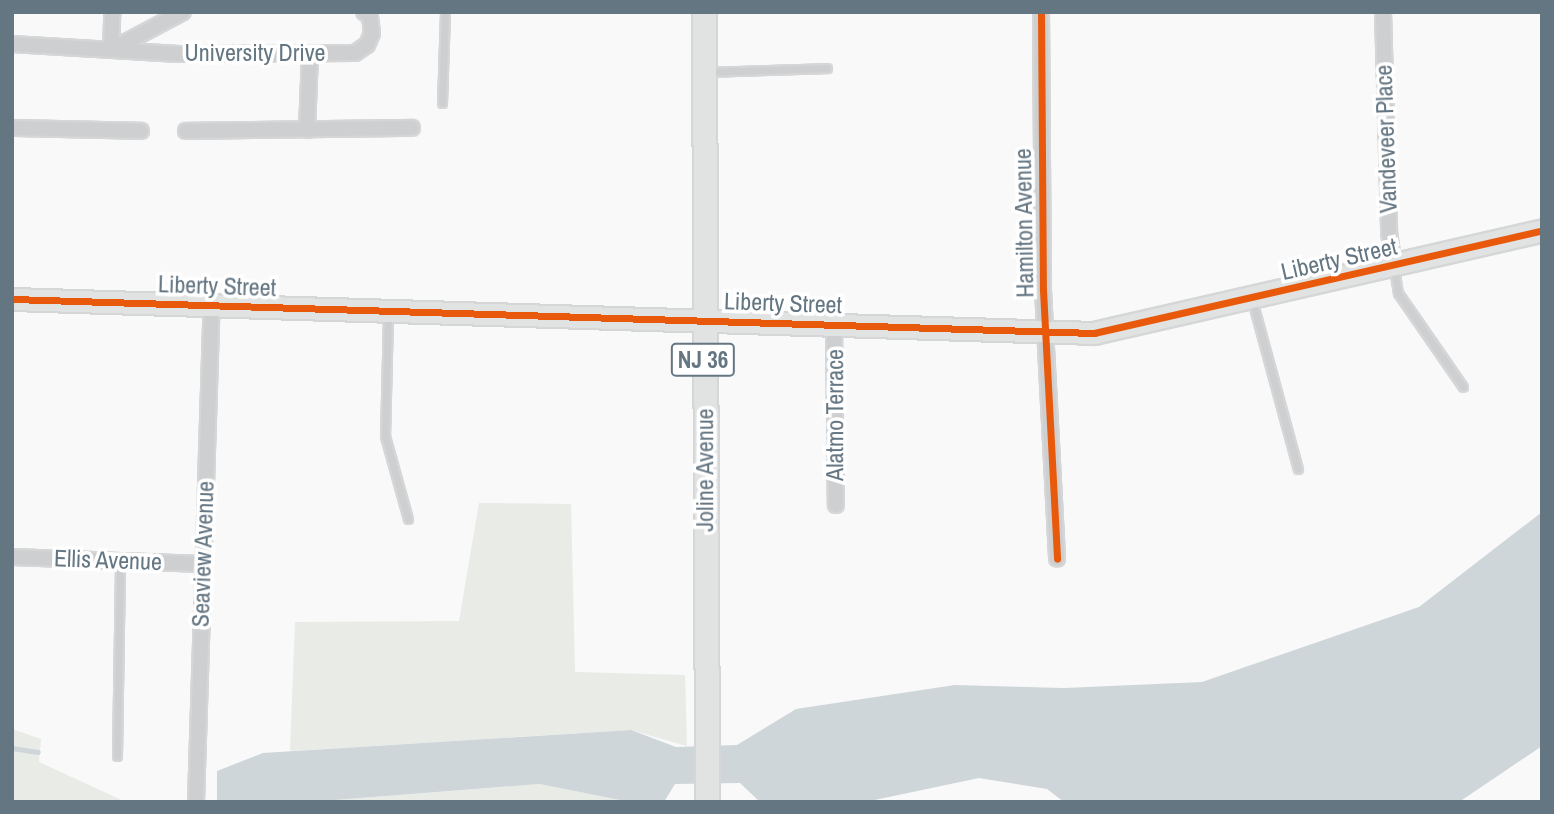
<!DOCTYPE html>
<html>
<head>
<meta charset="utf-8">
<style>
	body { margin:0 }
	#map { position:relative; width:1554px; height:814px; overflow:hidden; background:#f9f9f9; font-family:"Archivo Narrow",sans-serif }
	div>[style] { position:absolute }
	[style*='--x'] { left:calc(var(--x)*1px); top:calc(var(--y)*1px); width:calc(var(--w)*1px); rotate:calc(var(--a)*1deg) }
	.green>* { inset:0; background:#e8ebe6 }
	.water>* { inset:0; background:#ced6d9 }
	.stream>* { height:5px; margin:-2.5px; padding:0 2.5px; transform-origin:2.5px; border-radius:2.5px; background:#ced6d9 }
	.roads { filter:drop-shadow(2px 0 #d5d6d7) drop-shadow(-2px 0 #d5d6d7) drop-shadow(0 2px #d5d6d7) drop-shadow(0 -2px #d5d6d7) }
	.lane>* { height:7px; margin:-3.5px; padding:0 3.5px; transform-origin:3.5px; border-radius:3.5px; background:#cecfd0 }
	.street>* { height:14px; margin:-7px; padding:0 7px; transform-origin:7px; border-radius:7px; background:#cecfd0 }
	.secondary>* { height:21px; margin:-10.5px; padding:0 10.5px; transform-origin:10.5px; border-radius:10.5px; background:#e1e2e2 }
	.primary>* { height:23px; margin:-11.5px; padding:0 11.5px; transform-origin:11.5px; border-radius:11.5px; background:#e1e2e2 }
	.cycleway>* { height:7px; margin:-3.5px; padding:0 3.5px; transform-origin:3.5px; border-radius:3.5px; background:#e8590c }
	span { translate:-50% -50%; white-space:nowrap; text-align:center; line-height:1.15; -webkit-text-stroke:7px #fff; paint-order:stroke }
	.shield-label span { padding:2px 5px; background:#fff; border:2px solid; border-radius:5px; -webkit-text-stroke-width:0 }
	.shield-label { font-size:23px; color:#657683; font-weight:700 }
	.street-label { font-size:24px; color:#657683 }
	.frame { position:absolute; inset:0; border:14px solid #657683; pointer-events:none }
</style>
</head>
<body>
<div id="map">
	<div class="green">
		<div style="clip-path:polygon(479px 503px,571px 504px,575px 672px,685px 675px,687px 746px,631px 730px,290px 751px,295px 622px,459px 621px)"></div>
		<div style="clip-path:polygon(12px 729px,41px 739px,39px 762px,126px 802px,12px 802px)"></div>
		<div style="clip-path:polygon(541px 784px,630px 802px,298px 802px,335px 800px)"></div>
	</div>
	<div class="water">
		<div style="clip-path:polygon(1542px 512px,1542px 746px,1459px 802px,1064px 802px,1047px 789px,979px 778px,865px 802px,760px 802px,740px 783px,675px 784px,664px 802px,630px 802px,540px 784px,335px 800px,217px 802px,217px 771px,263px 753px,631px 730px,676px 747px,737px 745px,796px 709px,955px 685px,1064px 688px,1202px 682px,1419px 607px)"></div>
	</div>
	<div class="stream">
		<div style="--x:12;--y:748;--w:26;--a:9"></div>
	</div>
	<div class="roads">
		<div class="lane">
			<div style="--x:709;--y:72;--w:118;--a:-1.9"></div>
			<div style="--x:442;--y:103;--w:91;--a:-88.1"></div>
			<div style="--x:1394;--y:268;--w:25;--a:81"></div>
			<div style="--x:1398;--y:293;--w:114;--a:55.3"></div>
			<div style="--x:1252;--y:300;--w:175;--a:74.8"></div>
			<div style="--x:388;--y:315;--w:121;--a:91.4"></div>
			<div style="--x:385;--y:436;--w:86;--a:74.5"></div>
			<div style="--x:117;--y:756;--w:195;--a:-89.1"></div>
		</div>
		<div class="street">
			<div style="--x:1041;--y:12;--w:278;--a:89.6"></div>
			<div style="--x:1043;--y:290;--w:269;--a:87"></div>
			<div style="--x:1383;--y:12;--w:220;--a:88.4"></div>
			<div style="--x:1389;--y:232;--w:34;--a:82"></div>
			<div style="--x:12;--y:44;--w:167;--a:3.4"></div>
			<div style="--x:179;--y:54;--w:176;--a:-0.3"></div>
			<div style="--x:355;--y:53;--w:14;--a:-34"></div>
			<div style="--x:367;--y:45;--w:13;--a:-67"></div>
			<div style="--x:372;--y:33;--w:17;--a:-97"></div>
			<div style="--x:370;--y:16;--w:7;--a:-146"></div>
			<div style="--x:113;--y:49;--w:79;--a:-27.9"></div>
			<div style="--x:111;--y:50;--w:38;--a:-88"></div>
			<div style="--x:12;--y:128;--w:129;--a:1.3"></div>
			<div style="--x:307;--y:130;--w:76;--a:-87.7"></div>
			<div style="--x:186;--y:131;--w:226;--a:-0.8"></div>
			<div style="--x:834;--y:325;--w:180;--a:89.4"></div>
			<div style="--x:12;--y:557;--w:191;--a:2.1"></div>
			<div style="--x:196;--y:802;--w:496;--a:-88.2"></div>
		</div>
		<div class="secondary">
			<div style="--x:12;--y:299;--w:1083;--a:1.8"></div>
			<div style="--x:1094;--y:333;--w:460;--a:-12.9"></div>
		</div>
		<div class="primary">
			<div style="--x:704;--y:12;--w:790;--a:89.78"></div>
		</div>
	</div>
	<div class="cycleway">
		<div style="--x:1041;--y:12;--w:278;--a:89.6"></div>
		<div style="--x:1043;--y:290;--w:269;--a:87"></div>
		<div style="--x:12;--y:299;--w:1083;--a:1.8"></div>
		<div style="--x:1094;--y:333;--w:460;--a:-12.9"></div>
	</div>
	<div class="shield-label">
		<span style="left:703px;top:360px">NJ 36</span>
	</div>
	<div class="street-label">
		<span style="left:255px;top:53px">University Drive</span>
		<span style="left:1386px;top:139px;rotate:-92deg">Vandeveer Place</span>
		<span style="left:1024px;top:223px;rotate:-91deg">Hamilton Avenue</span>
		<span style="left:1339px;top:259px;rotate:-13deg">Liberty Street</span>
		<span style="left:217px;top:286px;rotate:2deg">Liberty Street</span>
		<span style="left:783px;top:303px;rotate:2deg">Liberty Street</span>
		<span style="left:835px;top:415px;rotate:-90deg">Alatmo Terrace</span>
		<span style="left:705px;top:470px;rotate:-90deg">Joline Avenue</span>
		<span style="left:203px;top:554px;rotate:-88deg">Seaview Avenue</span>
		<span style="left:108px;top:560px;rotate:2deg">Ellis Avenue</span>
	</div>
	<div class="frame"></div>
</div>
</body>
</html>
